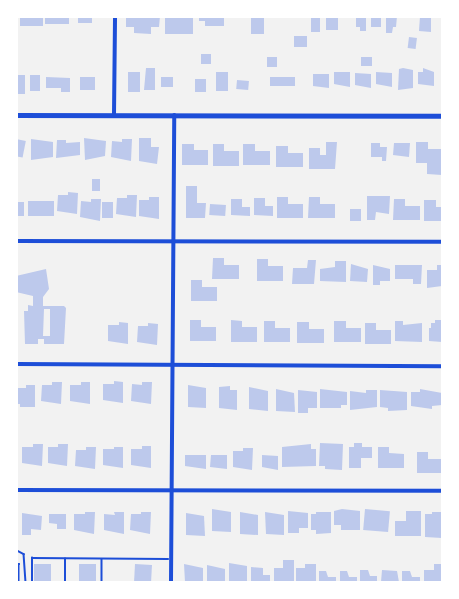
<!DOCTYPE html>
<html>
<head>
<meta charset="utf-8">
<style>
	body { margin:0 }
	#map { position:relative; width:459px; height:599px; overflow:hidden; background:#f2f2f2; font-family:Ubuntu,sans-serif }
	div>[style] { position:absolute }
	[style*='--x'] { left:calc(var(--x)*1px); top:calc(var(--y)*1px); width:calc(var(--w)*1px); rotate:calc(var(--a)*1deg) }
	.building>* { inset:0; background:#bdc9ec; transform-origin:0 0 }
	.service>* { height:1.5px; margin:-0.75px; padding:0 0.75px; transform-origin:0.75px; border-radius:0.75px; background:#1d4ed8 }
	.minor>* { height:4px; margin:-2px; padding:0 2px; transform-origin:2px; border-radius:2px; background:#1d4ed8 }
	.tertiary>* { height:4.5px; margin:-2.25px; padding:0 2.25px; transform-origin:2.25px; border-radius:2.25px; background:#1d4ed8 }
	span { translate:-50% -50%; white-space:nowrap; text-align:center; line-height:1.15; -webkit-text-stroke:4.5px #fff; paint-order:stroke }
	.frame { position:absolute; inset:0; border:18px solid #fff; pointer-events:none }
</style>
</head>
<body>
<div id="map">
	<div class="building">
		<div style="left:20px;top:16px;width:23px;height:10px"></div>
		<div style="left:45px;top:16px;width:24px;height:8px"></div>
		<div style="left:78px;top:16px;width:14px;height:7px"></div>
		<div style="clip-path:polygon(134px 16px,160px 16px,159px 27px,151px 27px,151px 34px,134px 33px,134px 27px,126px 27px,126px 17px)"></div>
		<div style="left:165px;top:16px;width:28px;height:18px"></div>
		<div style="clip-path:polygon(199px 16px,224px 16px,224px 26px,205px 26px,205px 21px,199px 21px)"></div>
		<div style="left:251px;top:16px;width:13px;height:18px"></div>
		<div style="left:311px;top:16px;width:9px;height:16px"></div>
		<div style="left:326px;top:16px;width:12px;height:14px"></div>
		<div style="clip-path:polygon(356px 16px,366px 16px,366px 31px,360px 31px,360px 27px,356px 27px)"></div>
		<div style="left:371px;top:16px;width:10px;height:11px"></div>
		<div style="clip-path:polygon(386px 16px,397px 16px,396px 27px,393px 27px,392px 33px,386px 33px)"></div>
		<div style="clip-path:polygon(420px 16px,431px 16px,431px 32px,419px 31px)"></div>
		<div style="left:294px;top:36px;width:13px;height:11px"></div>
		<div style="left:409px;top:37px;width:8px;height:11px;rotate:7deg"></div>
		<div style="left:201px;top:54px;width:10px;height:10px"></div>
		<div style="left:267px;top:57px;width:10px;height:10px"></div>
		<div style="left:361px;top:57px;width:11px;height:9px"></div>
		<div style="clip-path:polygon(146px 68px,155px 68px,155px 90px,144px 90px)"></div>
		<div style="clip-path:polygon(403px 68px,413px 70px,413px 88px,398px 90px,399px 69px)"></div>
		<div style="clip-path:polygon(423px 68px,434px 72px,434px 86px,418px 84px,418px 72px,423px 72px)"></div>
		<div style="left:128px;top:72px;width:12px;height:20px"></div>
		<div style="left:216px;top:72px;width:12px;height:19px"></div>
		<div style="clip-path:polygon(334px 72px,350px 72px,350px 87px,334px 84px)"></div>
		<div style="clip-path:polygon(376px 72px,392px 73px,392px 87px,376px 84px)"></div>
		<div style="clip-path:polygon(355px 73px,371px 74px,371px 88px,355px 85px)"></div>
		<div style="clip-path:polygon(313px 74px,329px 74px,329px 88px,313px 86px)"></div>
		<div style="left:16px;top:75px;width:9px;height:19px"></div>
		<div style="left:30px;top:75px;width:10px;height:16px"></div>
		<div style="clip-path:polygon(46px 77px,70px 78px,70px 92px,61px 92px,61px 88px,46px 88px)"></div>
		<div style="left:80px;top:77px;width:15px;height:13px"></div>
		<div style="left:161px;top:77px;width:12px;height:10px"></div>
		<div style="left:270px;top:77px;width:25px;height:9px"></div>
		<div style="left:195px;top:79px;width:11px;height:13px"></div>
		<div style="left:237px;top:80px;width:12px;height:9px;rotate:5deg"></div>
		<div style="clip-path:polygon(84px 138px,106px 141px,105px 156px,85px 160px)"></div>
		<div style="clip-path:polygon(139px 138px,151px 138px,151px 147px,159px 147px,157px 164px,139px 161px)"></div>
		<div style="left:16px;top:139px;width:10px;height:17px;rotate:11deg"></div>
		<div style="clip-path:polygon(31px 139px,53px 142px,53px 157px,31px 160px)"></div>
		<div style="clip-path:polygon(122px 139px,132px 139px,131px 161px,111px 157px,112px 141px,122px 142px)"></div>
		<div style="clip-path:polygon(57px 140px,66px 140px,66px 143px,80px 142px,80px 155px,56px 158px)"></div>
		<div style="clip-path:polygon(326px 142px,337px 142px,335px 169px,309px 169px,309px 148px,320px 148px,320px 155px,326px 155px)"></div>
		<div style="clip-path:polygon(416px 142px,428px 142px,428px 149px,442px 149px,442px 175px,427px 174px,427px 163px,416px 163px)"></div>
		<div style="clip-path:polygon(371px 143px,380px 143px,380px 147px,387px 147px,386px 161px,382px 161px,382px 157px,371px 157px)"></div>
		<div style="clip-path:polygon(394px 143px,410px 143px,409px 157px,393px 155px)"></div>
		<div style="clip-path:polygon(182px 144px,194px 144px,194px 150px,208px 150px,208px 165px,182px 165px)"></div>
		<div style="clip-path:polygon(213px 144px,224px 144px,224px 151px,239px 151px,239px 166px,213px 166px)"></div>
		<div style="clip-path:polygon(243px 144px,255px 144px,255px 151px,270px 151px,270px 165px,243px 165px)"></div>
		<div style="clip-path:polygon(276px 146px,288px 146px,288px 153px,303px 153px,303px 167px,276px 167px)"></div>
		<div style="left:92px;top:179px;width:8px;height:12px"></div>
		<div style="clip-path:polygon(186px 186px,197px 186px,197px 203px,206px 203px,205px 218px,186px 218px)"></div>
		<div style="clip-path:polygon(68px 192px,78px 193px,77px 214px,57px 211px,58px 195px,68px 195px)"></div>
		<div style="clip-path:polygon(127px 195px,137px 195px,136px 217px,116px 214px,117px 198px,127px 198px)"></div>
		<div style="clip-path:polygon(367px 196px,390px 196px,389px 214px,376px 212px,375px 220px,367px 220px)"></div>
		<div style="clip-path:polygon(149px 197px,159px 197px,159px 219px,139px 216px,139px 200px,149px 200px)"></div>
		<div style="clip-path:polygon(277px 197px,288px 197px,288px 204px,303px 204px,303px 218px,277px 218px)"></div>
		<div style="clip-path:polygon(309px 197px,320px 197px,320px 204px,335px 204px,335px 218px,308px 218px)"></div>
		<div style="clip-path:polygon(254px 198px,265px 198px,265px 206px,273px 206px,273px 216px,254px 215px)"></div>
		<div style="clip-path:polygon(91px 199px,101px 199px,100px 221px,80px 217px,81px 201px,91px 202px)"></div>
		<div style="clip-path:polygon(231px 199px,242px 199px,242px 207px,250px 207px,250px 216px,231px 215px)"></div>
		<div style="clip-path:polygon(394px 199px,405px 199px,405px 206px,420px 206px,420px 220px,393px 220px)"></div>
		<div style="clip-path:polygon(424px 200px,436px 200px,436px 207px,442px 207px,442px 221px,424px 221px)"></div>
		<div style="left:54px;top:201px;width:15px;height:26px;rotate:90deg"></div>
		<div style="left:16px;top:202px;width:8px;height:14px"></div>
		<div style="left:102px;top:202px;width:11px;height:16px"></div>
		<div style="left:210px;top:204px;width:16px;height:11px;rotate:4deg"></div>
		<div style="left:350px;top:209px;width:11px;height:12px"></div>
		<div style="clip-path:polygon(213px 258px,224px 258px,224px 265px,239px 265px,239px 279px,212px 279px)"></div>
		<div style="clip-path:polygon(257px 259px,268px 259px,268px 266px,283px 266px,283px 281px,257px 281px)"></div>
		<div style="clip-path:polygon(308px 260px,316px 260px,314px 284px,292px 284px,293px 268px,307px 268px)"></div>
		<div style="clip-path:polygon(335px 261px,346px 261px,346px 282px,320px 281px,320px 269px,335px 267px)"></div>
		<div style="clip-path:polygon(351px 264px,368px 269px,367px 282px,350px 281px)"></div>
		<div style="clip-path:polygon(373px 265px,390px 269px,390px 281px,380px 281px,380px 285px,373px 285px)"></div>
		<div style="clip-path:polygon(395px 265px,422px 265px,421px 284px,413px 284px,413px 279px,395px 279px)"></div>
		<div style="clip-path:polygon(437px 265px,442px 265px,442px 286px,427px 288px,427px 270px,437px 270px)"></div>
		<div style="clip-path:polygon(evenodd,46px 269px,49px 289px,43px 297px,43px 306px,64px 306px,66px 308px,64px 344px,44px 344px,44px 339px,38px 339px,38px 344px,25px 344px,24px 311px,28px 311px,28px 305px,33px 306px,33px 296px,16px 292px,16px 276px,46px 269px,44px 309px,50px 309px,50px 336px,43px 336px,44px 309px)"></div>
		<div style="clip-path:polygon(191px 280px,202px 280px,202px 287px,217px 287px,217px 301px,191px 301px)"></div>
		<div style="clip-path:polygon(190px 320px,201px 320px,201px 327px,216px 327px,216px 341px,190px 341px)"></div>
		<div style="clip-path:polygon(231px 320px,242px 321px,242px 327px,257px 327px,257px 342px,231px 342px)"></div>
		<div style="clip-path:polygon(435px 320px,442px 320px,442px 342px,429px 341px,429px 328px,431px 328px,431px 323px,435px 323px)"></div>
		<div style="clip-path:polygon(264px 321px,275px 321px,275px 328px,290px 328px,290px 342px,264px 342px)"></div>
		<div style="clip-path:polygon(334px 321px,346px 321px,346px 328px,361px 328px,361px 342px,334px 342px)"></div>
		<div style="clip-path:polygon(395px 321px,403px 321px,403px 325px,422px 323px,422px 342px,395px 341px)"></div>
		<div style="clip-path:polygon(119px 322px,128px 323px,128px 344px,108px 341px,108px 325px,119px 325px)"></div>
		<div style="clip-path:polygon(297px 322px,309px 322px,309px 329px,324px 329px,324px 343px,297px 343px)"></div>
		<div style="clip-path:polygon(148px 323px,158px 324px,157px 345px,137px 342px,138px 326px,148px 326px)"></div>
		<div style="clip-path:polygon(365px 323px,376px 323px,376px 330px,391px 330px,391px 344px,365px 344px)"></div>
		<div style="clip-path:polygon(114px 381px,123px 382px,123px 403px,103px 400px,103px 384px,114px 384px)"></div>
		<div style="clip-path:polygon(52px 382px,62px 382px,61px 404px,41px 401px,42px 385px,52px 385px)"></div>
		<div style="clip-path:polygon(81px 382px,90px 382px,90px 404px,70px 401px,70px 385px,81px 385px)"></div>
		<div style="clip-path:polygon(142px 382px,152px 382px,151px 404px,131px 401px,132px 384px,142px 385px)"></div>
		<div style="clip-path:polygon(26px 385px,35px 385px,35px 407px,20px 407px,20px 404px,16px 404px,16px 388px,26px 388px)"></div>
		<div style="clip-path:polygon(188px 385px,206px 388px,206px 408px,188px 407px)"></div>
		<div style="clip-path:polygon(230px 386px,230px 390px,237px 390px,237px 410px,219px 408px,219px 387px)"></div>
		<div style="clip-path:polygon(249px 387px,268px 391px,268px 411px,249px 409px)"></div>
		<div style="clip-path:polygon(276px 389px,294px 393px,295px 412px,276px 411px)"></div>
		<div style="clip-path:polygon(320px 389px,347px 392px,347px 405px,341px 405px,341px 408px,320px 408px)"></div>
		<div style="clip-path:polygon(420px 389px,442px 393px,442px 405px,432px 406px,432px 409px,411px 406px,411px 392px,420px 392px)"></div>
		<div style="clip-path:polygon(298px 390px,317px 392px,317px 408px,308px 408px,308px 413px,298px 413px)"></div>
		<div style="clip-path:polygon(366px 390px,377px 390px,377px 407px,350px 410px,350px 391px,366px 393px)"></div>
		<div style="clip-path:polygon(380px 390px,407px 392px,407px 410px,388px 411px,388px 408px,380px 407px)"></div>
		<div style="clip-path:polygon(320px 443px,343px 444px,342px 470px,325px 469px,325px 466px,319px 466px)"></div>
		<div style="clip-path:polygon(354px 443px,362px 443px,362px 447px,372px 447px,372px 458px,361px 458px,361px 468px,349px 468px,349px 447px,354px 447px)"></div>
		<div style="clip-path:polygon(33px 444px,43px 444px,42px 466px,22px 463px,22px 447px,33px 447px)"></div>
		<div style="clip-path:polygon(58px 444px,68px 444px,67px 466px,48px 463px,48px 447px,58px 447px)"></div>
		<div style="clip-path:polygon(311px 444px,311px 449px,316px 449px,316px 466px,282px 467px,282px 447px)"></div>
		<div style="clip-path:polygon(142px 446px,151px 446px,151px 468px,131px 465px,131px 449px,142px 449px)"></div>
		<div style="clip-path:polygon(86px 447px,96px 447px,95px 469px,75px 466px,76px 450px,86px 450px)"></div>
		<div style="clip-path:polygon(114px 447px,123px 447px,123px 468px,103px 465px,103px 449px,114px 449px)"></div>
		<div style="clip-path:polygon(378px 447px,389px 447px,389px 453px,404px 454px,404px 468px,378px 468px)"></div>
		<div style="clip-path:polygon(243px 448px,253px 448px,252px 470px,233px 467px,233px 451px,243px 451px)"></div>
		<div style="clip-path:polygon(417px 452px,428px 452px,428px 459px,442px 459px,442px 473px,417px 473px)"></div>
		<div style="clip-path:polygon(185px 455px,206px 455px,206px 469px,185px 466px)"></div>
		<div style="clip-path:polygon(211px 455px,227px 455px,227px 469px,210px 467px)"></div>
		<div style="clip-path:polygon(262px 455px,278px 456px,278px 470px,262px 467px)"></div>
		<div style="clip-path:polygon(212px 509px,231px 512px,231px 532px,212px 531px)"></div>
		<div style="clip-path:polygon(342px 509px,360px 511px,360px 530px,341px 530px,341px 525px,334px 525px,334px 511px)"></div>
		<div style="left:365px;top:509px;width:25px;height:21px;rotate:5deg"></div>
		<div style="clip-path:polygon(288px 511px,308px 513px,308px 528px,299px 528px,299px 533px,288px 533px)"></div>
		<div style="clip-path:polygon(406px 511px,421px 511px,421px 536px,395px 536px,395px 521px,406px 521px)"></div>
		<div style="clip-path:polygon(85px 512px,95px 512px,94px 534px,74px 530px,74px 514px,85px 514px)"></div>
		<div style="clip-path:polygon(114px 512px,124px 512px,124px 534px,104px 530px,104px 514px,115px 515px)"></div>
		<div style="clip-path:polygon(141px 512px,151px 512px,150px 534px,130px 530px,131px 514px,141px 514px)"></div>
		<div style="clip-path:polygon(240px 512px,258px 515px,258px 535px,240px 534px)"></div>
		<div style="clip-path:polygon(265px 512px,284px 515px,284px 535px,266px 534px)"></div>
		<div style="clip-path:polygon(316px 512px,331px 512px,331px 533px,316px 534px,316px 530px,311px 530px,311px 514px,316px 514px)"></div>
		<div style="clip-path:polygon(432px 512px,442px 512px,442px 538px,425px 537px,425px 514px,432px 514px)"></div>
		<div style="clip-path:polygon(22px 513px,42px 516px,41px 530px,31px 529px,31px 535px,22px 535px)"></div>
		<div style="clip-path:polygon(186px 513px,204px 516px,205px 536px,186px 535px)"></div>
		<div style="clip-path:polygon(49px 514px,66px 514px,66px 529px,57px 529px,57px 524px,49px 523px)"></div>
		<div style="clip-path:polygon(283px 560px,294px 560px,294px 582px,274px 582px,274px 568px,283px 568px)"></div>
		<div style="clip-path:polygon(229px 563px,247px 566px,247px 582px,229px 582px)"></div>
		<div style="left:34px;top:564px;width:17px;height:18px"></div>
		<div style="left:79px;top:564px;width:17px;height:18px"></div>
		<div style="left:135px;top:564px;width:17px;height:18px;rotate:3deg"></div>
		<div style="clip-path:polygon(184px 564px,203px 568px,203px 582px,185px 582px)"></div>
		<div style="clip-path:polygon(305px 564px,316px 564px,316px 582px,296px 582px,296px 568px,305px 568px)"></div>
		<div style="clip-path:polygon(434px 564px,442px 564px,442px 582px,424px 582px,424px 570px,434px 570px)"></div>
		<div style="clip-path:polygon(207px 565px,225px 569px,225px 582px,207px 582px)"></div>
		<div style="clip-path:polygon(251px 567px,263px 568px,263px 575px,270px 575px,270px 582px,251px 582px)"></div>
		<div style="clip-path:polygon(360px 570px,368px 570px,370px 576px,377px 576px,377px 582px,360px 582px)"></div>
		<div style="clip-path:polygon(382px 570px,397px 571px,399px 582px,381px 582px)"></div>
		<div style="clip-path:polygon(319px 571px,326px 571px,328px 577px,336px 577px,336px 582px,319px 582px)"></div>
		<div style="clip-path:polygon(340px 571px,347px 571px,349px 577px,357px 577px,357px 582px,340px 582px)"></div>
		<div style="clip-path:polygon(402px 571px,410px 571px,412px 577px,420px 577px,420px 582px,402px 582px)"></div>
	</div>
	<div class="service">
		<div style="--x:16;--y:550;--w:9;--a:27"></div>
		<div style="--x:24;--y:554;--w:28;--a:86"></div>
		<div style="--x:102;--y:559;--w:23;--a:90"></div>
		<div style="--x:16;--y:564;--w:3;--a:0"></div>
		<div style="--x:19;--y:564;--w:18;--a:90"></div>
		<div style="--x:32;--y:582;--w:24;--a:-90"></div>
		<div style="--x:32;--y:558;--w:136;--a:0.4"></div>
		<div style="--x:65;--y:582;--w:23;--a:-90"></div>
	</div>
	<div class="minor">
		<div style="--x:114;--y:115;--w:99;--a:-89.4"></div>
		<div style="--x:16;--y:241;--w:426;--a:0.1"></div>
		<div style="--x:16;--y:364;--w:426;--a:0.3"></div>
		<div style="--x:16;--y:490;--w:426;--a:0.1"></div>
		<div style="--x:171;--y:582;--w:467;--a:-89.6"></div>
	</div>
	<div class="tertiary">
		<div style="--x:16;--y:115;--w:426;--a:0.1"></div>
	</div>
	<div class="frame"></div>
</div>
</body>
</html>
